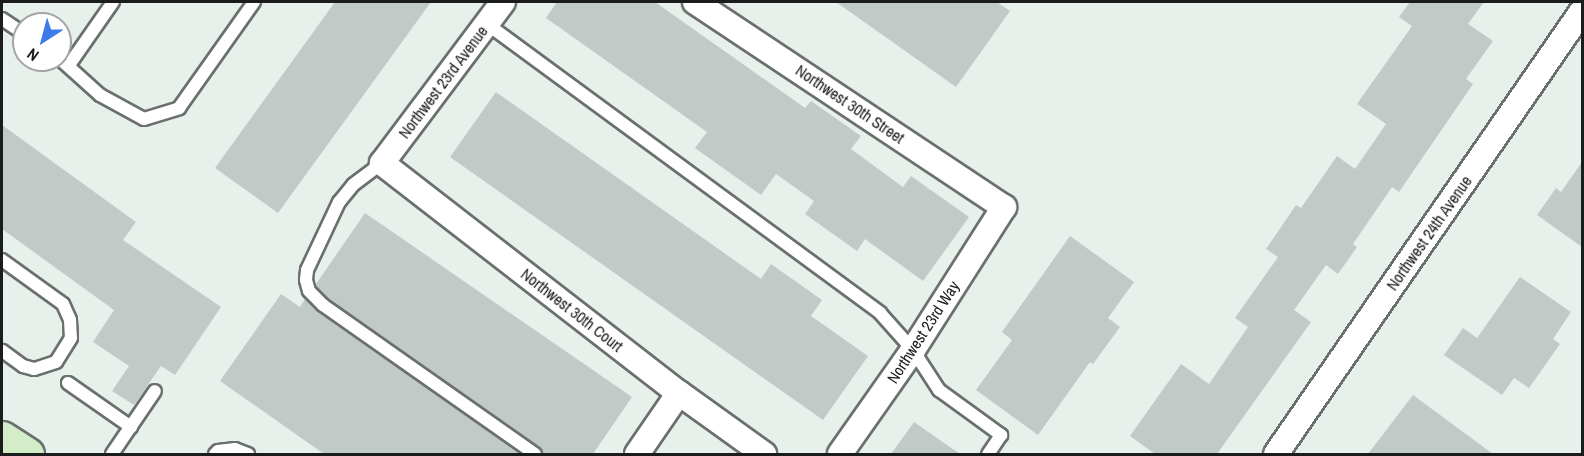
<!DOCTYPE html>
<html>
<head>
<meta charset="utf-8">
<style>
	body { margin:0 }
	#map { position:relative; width:1584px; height:456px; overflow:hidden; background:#e8f0eb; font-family:"Archivo Narrow",sans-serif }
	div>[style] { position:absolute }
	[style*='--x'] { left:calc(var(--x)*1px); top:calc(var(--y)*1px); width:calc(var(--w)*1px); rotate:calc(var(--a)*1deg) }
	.building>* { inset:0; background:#c2cac8 }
	.roads { filter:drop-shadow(2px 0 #6a706c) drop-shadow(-2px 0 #6a706c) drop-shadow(0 2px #6a706c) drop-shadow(0 -2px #6a706c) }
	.service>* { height:12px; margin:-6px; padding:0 6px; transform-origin:6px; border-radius:6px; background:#fff }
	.minor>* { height:24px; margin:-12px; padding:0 12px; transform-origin:12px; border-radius:12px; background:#fff }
	.primary>* { height:33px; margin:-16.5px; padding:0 16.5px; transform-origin:16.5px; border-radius:16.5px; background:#d3edc9 }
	span { translate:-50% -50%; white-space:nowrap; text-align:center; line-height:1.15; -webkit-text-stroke:4.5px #fff; paint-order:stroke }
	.street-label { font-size:16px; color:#1a1d1b }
	.frame { position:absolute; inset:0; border:3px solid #1a1d1b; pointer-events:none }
	.north { position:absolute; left:12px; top:12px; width:60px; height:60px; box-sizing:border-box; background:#fff; border:2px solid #a3a5a4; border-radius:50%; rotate:216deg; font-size:16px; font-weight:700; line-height:24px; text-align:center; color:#1a1d1b }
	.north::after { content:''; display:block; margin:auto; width:21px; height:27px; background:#3e7ae9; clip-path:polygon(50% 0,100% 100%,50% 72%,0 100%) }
</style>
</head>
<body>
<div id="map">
	<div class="building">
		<div style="clip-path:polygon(335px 2px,431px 2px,278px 213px,215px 168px)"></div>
		<div style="clip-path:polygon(557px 2px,655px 2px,805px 108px,811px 101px,861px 136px,851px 149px,903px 187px,911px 176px,969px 217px,923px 281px,865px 239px,857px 251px,805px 214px,814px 201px,776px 174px,761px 195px,695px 148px,707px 132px,546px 18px)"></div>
		<div style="clip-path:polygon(836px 2px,997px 2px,1010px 11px,956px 87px)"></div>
		<div style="clip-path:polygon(1410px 2px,1484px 2px,1468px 24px,1493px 41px,1466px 79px,1473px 84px,1399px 192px,1392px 187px,1353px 244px,1357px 247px,1338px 274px,1326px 265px,1294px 310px,1311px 322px,1217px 454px,1155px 454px,1130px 436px,1181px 364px,1209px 384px,1248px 327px,1235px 318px,1278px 257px,1266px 249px,1296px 205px,1301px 208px,1337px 156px,1355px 169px,1386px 124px,1357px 104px,1412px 26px,1399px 17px)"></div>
		<div style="clip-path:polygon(496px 92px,761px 279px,771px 264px,822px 300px,811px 316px,868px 356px,823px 420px,450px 157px)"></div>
		<div style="clip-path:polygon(2px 125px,136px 222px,123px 240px,221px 307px,175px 375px,161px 366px,134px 405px,112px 391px,129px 366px,93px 342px,114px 310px,2px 229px)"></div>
		<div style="clip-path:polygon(1582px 162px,1582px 247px,1537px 215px,1556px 188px,1561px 192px)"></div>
		<div style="clip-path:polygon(365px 213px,632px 397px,593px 454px,543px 454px,540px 447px,328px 299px,316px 287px,316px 284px)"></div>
		<div style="clip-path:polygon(1070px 236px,1134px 282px,1108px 318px,1120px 327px,1093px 364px,1090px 362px,1038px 435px,976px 390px,1012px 340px,1002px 332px)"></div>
		<div style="clip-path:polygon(1520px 277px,1571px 312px,1553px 339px,1560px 344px,1529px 388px,1514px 378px,1502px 395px,1444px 355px,1463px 328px,1477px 338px)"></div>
		<div style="clip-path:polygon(281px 294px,300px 307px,305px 299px,318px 312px,521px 454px,324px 454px,220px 381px)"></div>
		<div style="clip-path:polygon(1413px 395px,1493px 454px,1368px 454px)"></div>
		<div style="clip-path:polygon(914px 422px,960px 454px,891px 454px)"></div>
	</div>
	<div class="roads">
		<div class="service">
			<div style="--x:2;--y:19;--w:27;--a:34"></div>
			<div style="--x:487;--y:24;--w:488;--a:36.3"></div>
			<div style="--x:880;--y:313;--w:50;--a:48.3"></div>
			<div style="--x:913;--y:350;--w:48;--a:57"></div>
			<div style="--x:939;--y:390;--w:77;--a:36"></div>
			<div style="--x:1001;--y:435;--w:23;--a:124"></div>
			<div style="--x:60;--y:59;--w:54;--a:42"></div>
			<div style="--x:100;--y:95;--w:50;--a:28.6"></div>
			<div style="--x:144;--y:119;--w:37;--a:-17"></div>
			<div style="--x:179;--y:108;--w:130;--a:-54.7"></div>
			<div style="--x:69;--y:65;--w:77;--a:-55.1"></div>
			<div style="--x:382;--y:163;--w:36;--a:143"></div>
			<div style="--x:353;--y:185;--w:22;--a:129"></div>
			<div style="--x:339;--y:202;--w:75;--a:115.2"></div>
			<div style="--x:307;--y:270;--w:10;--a:96"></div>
			<div style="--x:306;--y:280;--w:11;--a:75"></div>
			<div style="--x:309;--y:291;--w:20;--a:45"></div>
			<div style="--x:323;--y:305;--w:259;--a:35.1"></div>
			<div style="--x:2;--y:260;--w:75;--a:35.8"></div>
			<div style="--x:63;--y:304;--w:17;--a:66"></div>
			<div style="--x:70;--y:320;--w:18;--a:87"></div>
			<div style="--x:71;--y:338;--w:28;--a:122"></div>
			<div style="--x:56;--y:362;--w:23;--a:162"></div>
			<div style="--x:34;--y:369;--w:11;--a:-165"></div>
			<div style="--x:23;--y:366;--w:26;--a:-144"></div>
			<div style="--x:68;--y:383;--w:77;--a:34.9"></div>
			<div style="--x:112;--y:454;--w:76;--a:-55.7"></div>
			<div style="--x:215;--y:454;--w:4;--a:-45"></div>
			<div style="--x:218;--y:451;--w:17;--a:-7"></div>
			<div style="--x:235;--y:449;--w:14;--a:21"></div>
		</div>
		<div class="minor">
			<div style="--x:503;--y:2;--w:201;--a:126.9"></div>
			<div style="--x:382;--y:163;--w:376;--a:37.8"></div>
			<div style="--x:679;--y:393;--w:105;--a:35.7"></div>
			<div style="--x:695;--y:2;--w:371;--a:33.6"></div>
			<div style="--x:1004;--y:207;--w:169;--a:122.5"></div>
			<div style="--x:913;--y:350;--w:127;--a:125.1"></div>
			<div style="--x:637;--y:454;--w:74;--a:-55.5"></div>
			<div style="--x:1276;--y:454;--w:538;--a:-55.37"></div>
		</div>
		<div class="primary">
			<div style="--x:2;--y:438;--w:30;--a:33"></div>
		</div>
	</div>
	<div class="street-label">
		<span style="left:443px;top:82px;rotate:-53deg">Northwest 23rd Avenue</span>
		<span style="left:850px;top:104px;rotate:34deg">Northwest 30th Street</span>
		<span style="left:1429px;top:233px;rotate:-55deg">Northwest 24th Avenue</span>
		<span style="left:572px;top:310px;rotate:38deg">Northwest 30th Court</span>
		<span style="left:923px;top:332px;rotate:-57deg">Northwest 23rd Way</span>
	</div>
	<div class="frame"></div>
	<div class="north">N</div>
</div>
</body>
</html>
